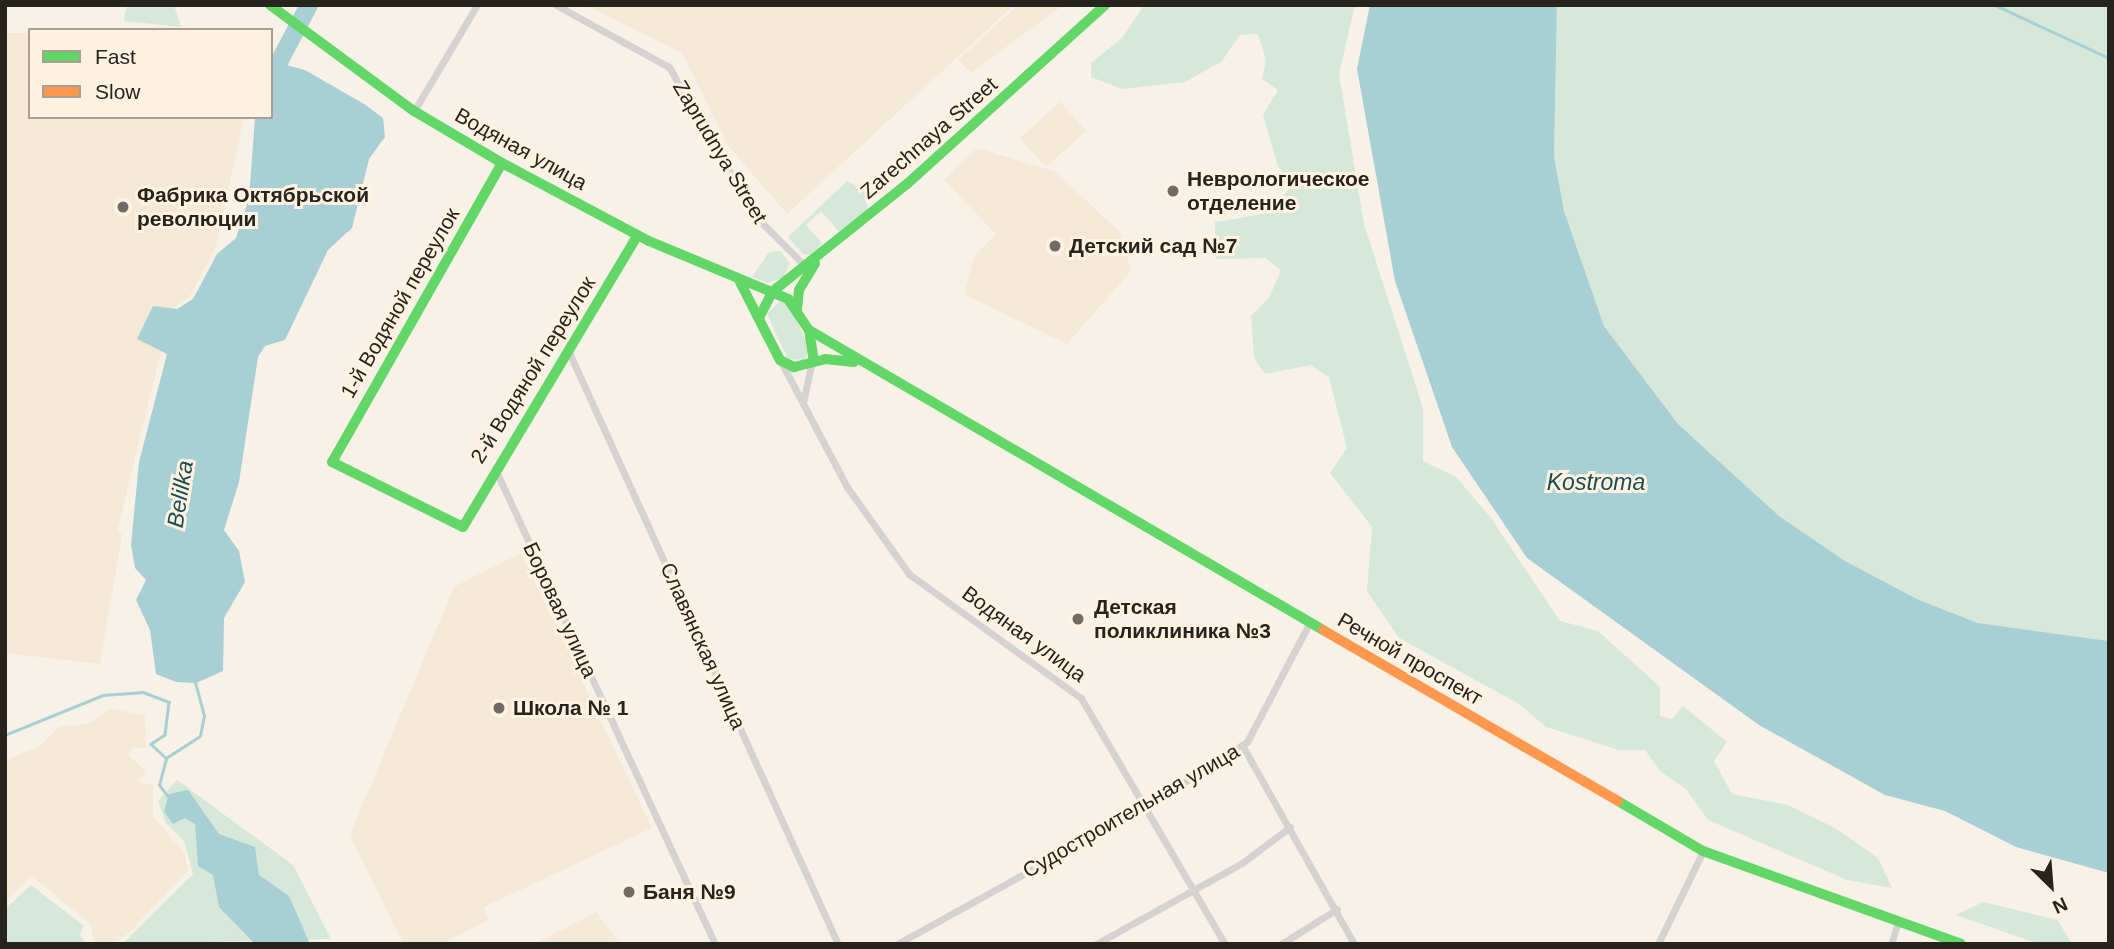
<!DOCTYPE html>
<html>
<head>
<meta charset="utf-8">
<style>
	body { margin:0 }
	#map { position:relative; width:2114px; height:949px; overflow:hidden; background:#f8f1e8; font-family:Helvetica,sans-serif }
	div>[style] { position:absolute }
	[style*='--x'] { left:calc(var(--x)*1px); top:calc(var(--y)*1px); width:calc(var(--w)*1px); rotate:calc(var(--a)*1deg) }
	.built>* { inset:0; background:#f4e8d7; transform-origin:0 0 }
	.green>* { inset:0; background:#d5e8d9 }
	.water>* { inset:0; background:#a8cfd4 }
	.stream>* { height:2.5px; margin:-1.25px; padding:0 1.25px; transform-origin:1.25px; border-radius:1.25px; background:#a8cfd4 }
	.river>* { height:18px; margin:-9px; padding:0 9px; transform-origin:9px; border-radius:9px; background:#a8cfd4 }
	.street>* { height:7px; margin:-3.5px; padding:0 3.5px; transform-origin:3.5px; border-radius:3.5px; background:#d5d3d1 }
	.fast>* { height:10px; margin:-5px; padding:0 5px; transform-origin:5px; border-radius:5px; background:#63d668 }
	.slow>* { height:10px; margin:-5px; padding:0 5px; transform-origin:5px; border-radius:5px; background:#ff974d }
	.dots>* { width:19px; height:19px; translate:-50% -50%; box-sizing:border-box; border:4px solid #fff2e1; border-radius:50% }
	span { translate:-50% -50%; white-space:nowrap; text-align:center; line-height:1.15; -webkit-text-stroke:6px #fff2e1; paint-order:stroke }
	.street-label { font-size:21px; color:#27231d }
	.poi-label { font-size:21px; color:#27231d; font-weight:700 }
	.left { translate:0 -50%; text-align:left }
	.water-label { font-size:23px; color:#1a4d56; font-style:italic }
	.frame { position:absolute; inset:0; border:7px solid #27231d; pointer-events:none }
	.legend { position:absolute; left:28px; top:28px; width:245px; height:91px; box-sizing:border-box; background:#fff2e1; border:2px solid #a99f93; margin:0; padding:9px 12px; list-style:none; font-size:21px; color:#27231d }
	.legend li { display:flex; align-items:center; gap:14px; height:35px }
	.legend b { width:35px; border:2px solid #a99f93 }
	.north { position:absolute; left:2016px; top:851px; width:70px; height:70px; -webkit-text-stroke:5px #fff2e1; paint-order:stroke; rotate:155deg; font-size:19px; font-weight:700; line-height:28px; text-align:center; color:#27231d }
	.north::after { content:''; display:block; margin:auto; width:24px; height:32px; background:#27231d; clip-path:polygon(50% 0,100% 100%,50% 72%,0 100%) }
</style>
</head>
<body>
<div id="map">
	<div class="built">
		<div style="clip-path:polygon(585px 5px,1014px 5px,787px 214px,727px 144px,682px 53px)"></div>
		<div style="clip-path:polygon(1018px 5px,1063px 5px,971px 73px,958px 60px)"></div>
		<div style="clip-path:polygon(5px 33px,30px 33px,30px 117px,244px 117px,216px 246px,190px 296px,175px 307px,162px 347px,117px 532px,122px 534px,100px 664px,5px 653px)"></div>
		<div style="left:1060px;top:102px;width:39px;height:54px;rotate:48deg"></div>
		<div style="clip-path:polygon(977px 148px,1054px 171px,1121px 233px,1131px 271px,1067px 344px,964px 294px,974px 257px,996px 234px,944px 180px)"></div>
		<div style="clip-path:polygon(521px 553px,652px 828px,484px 907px,488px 920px,442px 944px,403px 944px,350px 835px,454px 587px)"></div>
		<div style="clip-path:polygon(110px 709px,145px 715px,146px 748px,133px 747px,128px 755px,146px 771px,138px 782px,153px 785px,153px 816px,185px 854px,188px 870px,130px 932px,114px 944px,94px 944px,91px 925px,32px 876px,5px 901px,5px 761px,40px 746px,59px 727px,88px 724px)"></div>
		<div style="clip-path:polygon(596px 912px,620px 944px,535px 944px)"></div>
	</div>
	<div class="green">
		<div style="clip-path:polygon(127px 5px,174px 5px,181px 27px,124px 21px)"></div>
		<div style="clip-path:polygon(1144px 5px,1355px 5px,1339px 74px,1364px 224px,1423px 408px,1423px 461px,1456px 477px,1491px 518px,1560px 621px,1598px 631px,1660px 687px,1660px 716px,1672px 719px,1683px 706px,1727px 742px,1714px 761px,1732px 794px,1788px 805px,1835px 828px,1878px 858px,1892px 888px,1847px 880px,1708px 820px,1686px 789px,1660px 771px,1645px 750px,1619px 750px,1546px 727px,1519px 704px,1399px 638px,1367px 591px,1372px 527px,1330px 473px,1347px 448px,1329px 377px,1311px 365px,1265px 374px,1254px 358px,1251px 316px,1269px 298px,1281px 270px,1265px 258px,1216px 259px,1215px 222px,1269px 213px,1292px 185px,1278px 166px,1263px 115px,1278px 90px,1262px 79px,1266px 60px,1258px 34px,1240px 35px,1222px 61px,1185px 82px,1122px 89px,1091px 77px,1091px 63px,1122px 38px)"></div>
		<div style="clip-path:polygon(1557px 5px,2109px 5px,2109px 641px,1978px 623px,1919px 600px,1845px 561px,1779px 516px,1678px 424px,1604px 326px,1564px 211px,1554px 156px)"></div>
		<div style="clip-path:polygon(847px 181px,865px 191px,868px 211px,841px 234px,821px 211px,806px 225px,822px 243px,812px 255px,803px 254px,788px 237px)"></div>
		<div style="clip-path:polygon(780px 251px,790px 263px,783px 278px,768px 283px,752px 277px,769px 252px)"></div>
		<div style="clip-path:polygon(781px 300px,789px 304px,810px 349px,804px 360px,788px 359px,767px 314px)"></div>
		<div style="clip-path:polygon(177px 780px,293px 865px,331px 939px,122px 944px,193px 874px,184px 841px,166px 823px,158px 801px)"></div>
		<div style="clip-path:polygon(31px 885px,84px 926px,80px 934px,86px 944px,5px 944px,5px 909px)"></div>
		<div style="clip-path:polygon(1983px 902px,2058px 920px,2071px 943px,2039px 944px,1956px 915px)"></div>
	</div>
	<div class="water">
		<div style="clip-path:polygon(1370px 5px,1557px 5px,1554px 156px,1564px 211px,1604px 326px,1678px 424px,1779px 516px,1845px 561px,1919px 600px,1978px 623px,2109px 641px,2109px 873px,2016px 847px,1945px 811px,1885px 795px,1759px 725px,1527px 558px,1452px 447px,1395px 281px,1357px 69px)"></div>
		<div style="clip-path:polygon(271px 61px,305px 70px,364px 104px,383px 118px,385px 137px,369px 159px,352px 228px,328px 250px,285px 340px,265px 346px,258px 357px,239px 482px,224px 530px,239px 551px,245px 582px,224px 618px,223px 671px,196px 683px,176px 682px,156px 674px,150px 630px,136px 600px,146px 580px,135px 568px,131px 545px,139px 462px,167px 354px,137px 339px,153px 306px,177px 309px,193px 299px,217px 254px,236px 238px,249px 198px,255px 117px,271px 117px)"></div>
		<div style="clip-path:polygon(188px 790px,219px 834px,255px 847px,259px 875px,289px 896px,310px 944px,255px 944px,219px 907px,213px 875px,198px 866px,195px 824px,185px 818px,173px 824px,164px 812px,169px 794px)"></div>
	</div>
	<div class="stream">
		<div style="--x:1995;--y:5;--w:126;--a:24.9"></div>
		<div style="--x:5;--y:735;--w:106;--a:-22.2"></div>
		<div style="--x:103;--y:695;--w:40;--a:-4.3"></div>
		<div style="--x:143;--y:692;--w:28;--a:21"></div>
		<div style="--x:169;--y:702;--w:33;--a:97"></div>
		<div style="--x:165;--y:735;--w:17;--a:147"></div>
		<div style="--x:151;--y:744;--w:19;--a:43"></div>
		<div style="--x:168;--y:797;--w:15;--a:-127"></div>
		<div style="--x:159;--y:785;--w:28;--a:-75"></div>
		<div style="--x:166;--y:758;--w:40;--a:-32.9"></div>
		<div style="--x:200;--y:736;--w:20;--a:-79"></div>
		<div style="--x:204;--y:716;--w:35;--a:-105"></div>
	</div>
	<div class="river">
		<div style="--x:281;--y:85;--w:23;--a:-95"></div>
		<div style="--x:279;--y:62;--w:64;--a:-62.2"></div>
	</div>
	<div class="street">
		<div style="--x:556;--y:5;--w:129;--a:28.8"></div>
		<div style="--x:669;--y:67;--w:172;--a:60"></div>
		<div style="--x:755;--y:216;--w:71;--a:45"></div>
		<div style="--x:414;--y:111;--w:123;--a:-59.3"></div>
		<div style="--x:568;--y:350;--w:652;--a:65.56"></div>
		<div style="--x:780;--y:360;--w:144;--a:62.2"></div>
		<div style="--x:847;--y:487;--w:107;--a:54.5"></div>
		<div style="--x:909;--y:574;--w:212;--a:35.8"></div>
		<div style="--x:1081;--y:698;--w:285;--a:59.7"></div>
		<div style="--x:803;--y:403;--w:39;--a:-78"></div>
		<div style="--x:496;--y:471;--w:521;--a:65.16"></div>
		<div style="--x:1242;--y:745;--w:228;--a:60.6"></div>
		<div style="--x:897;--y:944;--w:283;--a:-28.9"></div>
		<div style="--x:1145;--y:807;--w:121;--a:-32.5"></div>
		<div style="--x:1247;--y:742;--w:133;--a:-62.3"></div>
		<div style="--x:1096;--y:944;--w:167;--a:-29"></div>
		<div style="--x:1242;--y:863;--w:60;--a:-36.9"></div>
		<div style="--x:1281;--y:944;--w:66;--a:-32"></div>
		<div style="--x:1658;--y:944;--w:103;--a:-64.2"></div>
		<div style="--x:1891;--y:944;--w:20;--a:-72"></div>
	</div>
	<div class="fast">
		<div style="--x:270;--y:5;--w:179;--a:36.4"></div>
		<div style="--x:414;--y:111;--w:102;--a:30.6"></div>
		<div style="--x:502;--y:163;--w:166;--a:28"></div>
		<div style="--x:649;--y:241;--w:151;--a:22.6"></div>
		<div style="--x:788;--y:299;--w:37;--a:56"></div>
		<div style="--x:809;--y:330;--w:32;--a:81"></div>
		<div style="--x:502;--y:163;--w:344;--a:119.6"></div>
		<div style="--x:332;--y:462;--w:146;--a:26.4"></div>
		<div style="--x:463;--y:527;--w:340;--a:-59.1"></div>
		<div style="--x:740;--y:282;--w:88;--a:62.9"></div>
		<div style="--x:780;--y:360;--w:16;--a:27"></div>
		<div style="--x:794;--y:367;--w:32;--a:-14"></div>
		<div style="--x:825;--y:359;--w:29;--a:6"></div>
		<div style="--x:797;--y:309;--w:19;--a:-84"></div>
		<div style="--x:799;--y:290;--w:31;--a:-59"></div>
		<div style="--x:760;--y:316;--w:27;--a:-63"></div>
		<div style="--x:772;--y:292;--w:173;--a:-38.7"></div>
		<div style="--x:907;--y:184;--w:267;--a:-42.1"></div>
		<div style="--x:809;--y:330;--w:595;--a:30.27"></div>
		<div style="--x:1618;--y:801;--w:99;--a:30.5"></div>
		<div style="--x:1703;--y:851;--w:274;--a:19.8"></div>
	</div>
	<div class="slow">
		<div style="--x:1323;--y:630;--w:341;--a:30.1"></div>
	</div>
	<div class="dots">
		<div style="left:1173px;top:191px;background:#706b64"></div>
		<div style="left:123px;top:207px;background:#706b64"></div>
		<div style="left:1055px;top:246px;background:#706b64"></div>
		<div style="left:1078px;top:619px;background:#706b64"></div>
		<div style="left:499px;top:708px;background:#706b64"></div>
		<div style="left:629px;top:892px;background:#706b64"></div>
	</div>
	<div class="street-label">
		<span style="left:929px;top:138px;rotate:-41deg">Zarechnaya Street</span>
		<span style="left:521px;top:149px;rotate:29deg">Водяная улица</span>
		<span style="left:720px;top:152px;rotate:59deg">Zaprudnya Street</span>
		<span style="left:400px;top:303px;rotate:-60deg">1-й Водяной переулок</span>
		<span style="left:533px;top:370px;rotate:-58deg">2-й Водяной переулок</span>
		<span style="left:560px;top:610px;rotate:65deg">Боровая улица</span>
		<span style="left:1024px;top:634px;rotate:36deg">Водяная улица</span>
		<span style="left:703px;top:646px;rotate:66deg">Славянская улица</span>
		<span style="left:1410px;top:659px;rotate:30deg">Речной проспект</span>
		<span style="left:1131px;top:811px;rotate:-30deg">Судостроительная улица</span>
	</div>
	<div class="poi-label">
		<span class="left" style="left:1187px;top:191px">Неврологическое<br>отделение</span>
		<span class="left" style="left:137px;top:207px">Фабрика Октябрьской<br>революции</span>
		<span class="left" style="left:1069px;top:246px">Детский сад №7</span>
		<span class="left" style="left:1094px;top:619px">Детская<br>поликлиника №3</span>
		<span class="left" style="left:513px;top:708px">Школа № 1</span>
		<span class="left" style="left:643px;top:892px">Баня №9</span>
	</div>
	<div class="water-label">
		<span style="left:1596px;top:482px">Kostroma</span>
		<span style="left:180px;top:494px;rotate:-81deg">Belilka</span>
	</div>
	<div class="frame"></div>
	<ul class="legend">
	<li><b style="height:9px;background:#63d668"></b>Fast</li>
	<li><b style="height:9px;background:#ff974d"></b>Slow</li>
	</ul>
	<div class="north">N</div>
</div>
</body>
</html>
